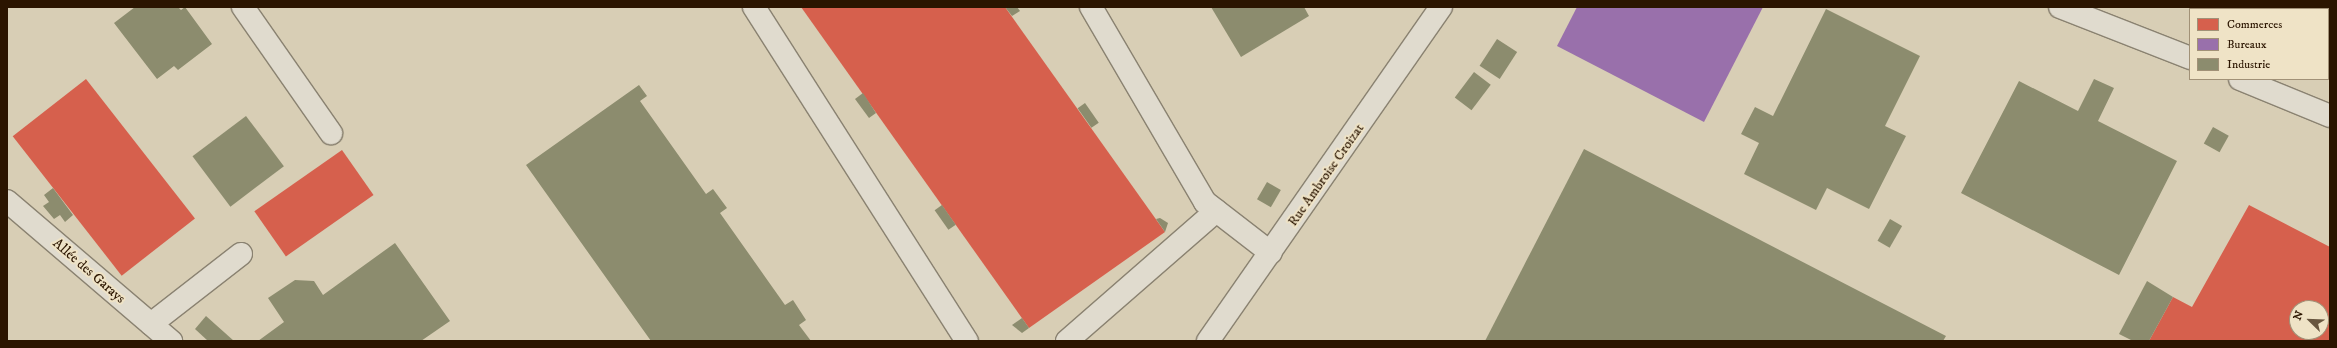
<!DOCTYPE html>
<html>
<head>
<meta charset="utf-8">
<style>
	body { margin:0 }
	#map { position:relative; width:2337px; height:348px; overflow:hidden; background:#d8ceb5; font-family:"IM FELL DW Pica",serif }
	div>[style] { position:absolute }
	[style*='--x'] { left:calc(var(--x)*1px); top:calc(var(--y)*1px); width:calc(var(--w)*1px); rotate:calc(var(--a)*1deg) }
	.shops>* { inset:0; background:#d6604d; transform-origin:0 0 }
	.offices>* { inset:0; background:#9970ab }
	.industry>* { inset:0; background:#8c8c6e; transform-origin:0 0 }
	.roads { filter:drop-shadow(1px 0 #8a8271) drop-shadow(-1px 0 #8a8271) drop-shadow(0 1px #8a8271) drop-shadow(0 -1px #8a8271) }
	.minor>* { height:22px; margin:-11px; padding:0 11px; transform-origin:11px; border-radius:11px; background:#e0dbce }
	span { translate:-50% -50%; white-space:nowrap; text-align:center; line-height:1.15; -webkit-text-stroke:4px #efe3c6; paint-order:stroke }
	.street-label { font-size:14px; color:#2b1500 }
	.frame { position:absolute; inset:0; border:8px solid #2b1500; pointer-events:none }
	.legend { position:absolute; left:2189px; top:8px; width:140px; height:72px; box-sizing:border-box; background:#efe3c6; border:1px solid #a19177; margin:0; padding:5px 7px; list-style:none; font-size:12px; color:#2b1500 }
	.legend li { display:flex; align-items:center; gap:8px; height:20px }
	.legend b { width:20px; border:1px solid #a19177 }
	.north { position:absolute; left:2289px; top:300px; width:40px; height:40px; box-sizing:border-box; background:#efe3c6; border:1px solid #a19177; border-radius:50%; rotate:293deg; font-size:11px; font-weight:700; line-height:16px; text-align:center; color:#2b1500 }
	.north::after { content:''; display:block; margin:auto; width:14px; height:18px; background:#68563f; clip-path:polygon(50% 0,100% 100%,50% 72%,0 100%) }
</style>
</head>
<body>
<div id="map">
	<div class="shops">
		<div style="clip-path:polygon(801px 7px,1005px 7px,1165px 232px,1029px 328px)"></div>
		<div style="left:86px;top:79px;width:177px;height:93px;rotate:52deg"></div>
		<div style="left:342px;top:150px;width:55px;height:107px;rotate:55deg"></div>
		<div style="clip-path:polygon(evenodd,2249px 205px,2330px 247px,2329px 341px,2149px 341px,2173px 297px,2192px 307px,2249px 205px,2297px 308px,2321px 308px,2321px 332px,2297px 332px,2297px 308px)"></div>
	</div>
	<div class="offices">
		<div style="clip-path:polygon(1577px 7px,1763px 7px,1704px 122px,1557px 46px)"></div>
	</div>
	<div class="industry">
		<div style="clip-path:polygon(135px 7px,178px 7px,181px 10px,185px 7px,212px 44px,178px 70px,174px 66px,157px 79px,114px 23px)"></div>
		<div style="clip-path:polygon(1005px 7px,1017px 7px,1020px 11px,1012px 16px)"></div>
		<div style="clip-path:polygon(1211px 7px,1304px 7px,1309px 16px,1241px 57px)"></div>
		<div style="clip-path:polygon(1826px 9px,1920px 56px,1885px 126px,1906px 136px,1869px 209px,1827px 188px,1816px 210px,1744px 174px,1759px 143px,1741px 134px,1755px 107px,1773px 116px)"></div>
		<div style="left:1497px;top:39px;width:24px;height:32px;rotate:33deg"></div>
		<div style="left:1474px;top:72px;width:21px;height:32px;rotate:37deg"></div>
		<div style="clip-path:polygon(2094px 79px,2114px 88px,2098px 121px,2177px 161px,2119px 275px,1961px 193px,2019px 81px,2078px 111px)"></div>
		<div style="clip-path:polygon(639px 85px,647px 96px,640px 101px,706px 194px,713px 189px,727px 208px,720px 213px,785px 305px,793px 300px,806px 320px,799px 325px,811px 341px,651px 341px,526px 165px)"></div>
		<div style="clip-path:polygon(863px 93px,876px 113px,869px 118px,855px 99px)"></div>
		<div style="left:1085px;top:103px;width:24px;height:9px;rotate:55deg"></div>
		<div style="left:246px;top:116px;width:63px;height:67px;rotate:53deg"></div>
		<div style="left:2213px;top:127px;width:18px;height:19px;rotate:29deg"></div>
		<div style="clip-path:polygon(1584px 149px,1946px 336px,1943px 341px,1485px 341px)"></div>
		<div style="left:1267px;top:182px;width:16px;height:20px;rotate:30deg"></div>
		<div style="clip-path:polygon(53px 188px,73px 215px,65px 222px,60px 215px,54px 219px,43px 206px,49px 202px,44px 195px)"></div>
		<div style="left:942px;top:205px;width:24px;height:9px;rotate:55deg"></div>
		<div style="clip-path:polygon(1160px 218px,1168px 223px,1165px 232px,1156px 219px)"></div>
		<div style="left:1890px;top:219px;width:14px;height:25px;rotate:30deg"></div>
		<div style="clip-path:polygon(395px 243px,450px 321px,421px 341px,258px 341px,284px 322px,268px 298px,295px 280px,314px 281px,323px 295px)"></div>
		<div style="clip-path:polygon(2147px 281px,2173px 297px,2149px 341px,2133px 341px,2119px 334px)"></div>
		<div style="clip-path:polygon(206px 316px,234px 341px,208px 341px,195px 329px)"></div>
		<div style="clip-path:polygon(1022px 318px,1029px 328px,1022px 333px,1012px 325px)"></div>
	</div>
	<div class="roads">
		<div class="minor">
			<div style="--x:243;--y:7;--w:154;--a:55.1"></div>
			<div style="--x:754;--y:7;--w:396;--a:57.5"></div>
			<div style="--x:1091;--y:7;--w:226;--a:59.7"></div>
			<div style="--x:1205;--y:202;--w:83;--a:37.7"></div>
			<div style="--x:2060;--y:7;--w:140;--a:21.4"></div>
			<div style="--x:2240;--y:79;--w:97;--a:22.3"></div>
			<div style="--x:7;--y:201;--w:216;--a:40.5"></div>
			<div style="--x:151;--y:324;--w:114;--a:-37.9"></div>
			<div style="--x:1067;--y:341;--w:198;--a:-41.1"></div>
			<div style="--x:1208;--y:341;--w:407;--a:-55.1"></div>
		</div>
	</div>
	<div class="street-label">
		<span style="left:1326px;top:175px;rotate:-55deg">Rue Ambroise Croizat</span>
		<span style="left:89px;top:271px;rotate:41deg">Allée des Garays</span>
	</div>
	<div class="frame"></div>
	<ul class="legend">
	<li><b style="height:11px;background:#d6604d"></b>Commerces</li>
	<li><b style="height:11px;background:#9970ab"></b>Bureaux</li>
	<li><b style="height:11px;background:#8c8c6e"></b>Industrie</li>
	</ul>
	<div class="north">N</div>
</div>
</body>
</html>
